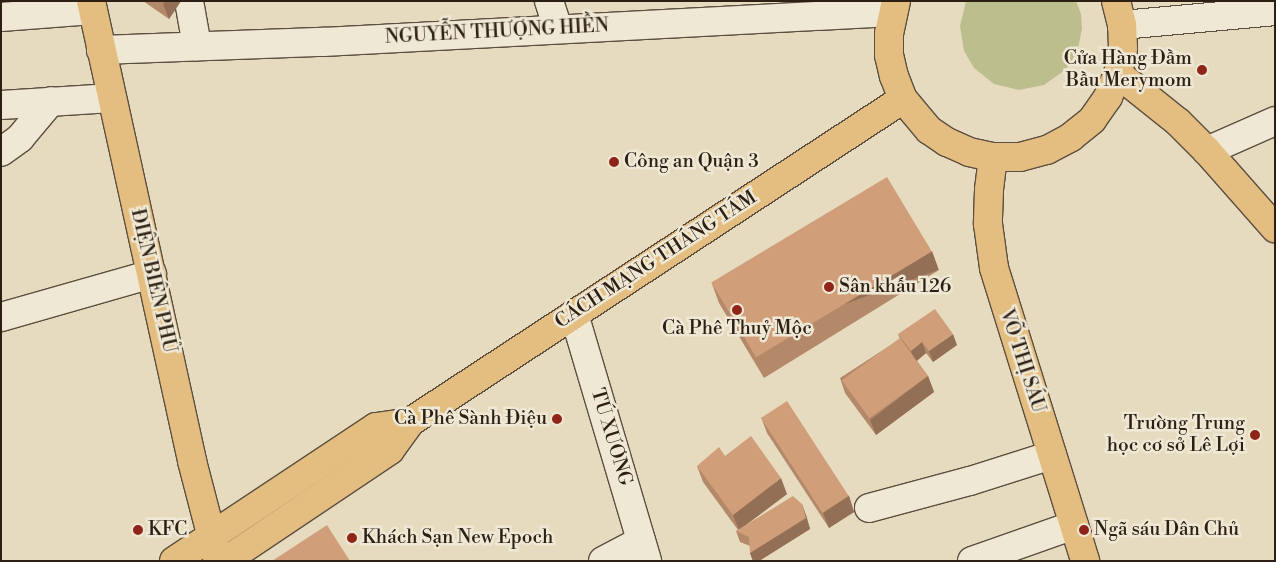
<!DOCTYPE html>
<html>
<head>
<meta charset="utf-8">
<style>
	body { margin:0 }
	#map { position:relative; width:1276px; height:562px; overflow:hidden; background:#e7dbbf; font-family:"Libre Bodoni",serif }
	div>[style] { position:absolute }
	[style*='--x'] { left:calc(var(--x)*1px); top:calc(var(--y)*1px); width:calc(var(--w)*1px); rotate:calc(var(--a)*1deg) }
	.green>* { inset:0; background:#bdbe8d }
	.roads { filter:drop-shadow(1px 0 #5c4e40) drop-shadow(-1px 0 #5c4e40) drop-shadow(0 1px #5c4e40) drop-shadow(0 -1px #5c4e40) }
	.minor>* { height:28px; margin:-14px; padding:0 14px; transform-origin:14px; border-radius:14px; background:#efe8d5 }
	.major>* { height:28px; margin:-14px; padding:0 14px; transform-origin:14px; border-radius:14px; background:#e4be80 }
	.wall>* { inset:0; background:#b38969 }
	.shaded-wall>* { inset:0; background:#926f55; transform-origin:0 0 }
	.building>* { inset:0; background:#d09f7a; transform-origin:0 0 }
	.dots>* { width:14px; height:14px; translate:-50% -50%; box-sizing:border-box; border:2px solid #efe8d5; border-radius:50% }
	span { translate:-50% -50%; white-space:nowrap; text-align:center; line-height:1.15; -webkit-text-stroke:5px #efe8d5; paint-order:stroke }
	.street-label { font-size:19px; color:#2e1f15 }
	.poi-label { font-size:19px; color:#2e1f15 }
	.right { translate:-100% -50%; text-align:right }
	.left { translate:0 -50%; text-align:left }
	.frame { position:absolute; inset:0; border:2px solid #2e1f15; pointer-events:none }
</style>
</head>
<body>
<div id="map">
	<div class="green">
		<div style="clip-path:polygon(966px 1px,1076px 1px,1081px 14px,1082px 29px,1077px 53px,1065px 70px,1044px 85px,1019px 90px,994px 84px,974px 68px,964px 51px,960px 26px)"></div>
	</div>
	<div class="roads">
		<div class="minor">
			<div style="--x:189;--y:1;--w:46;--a:79.9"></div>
			<div style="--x:549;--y:1;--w:28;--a:72"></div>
			<div style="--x:1;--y:17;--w:92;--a:-4.4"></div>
			<div style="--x:1122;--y:25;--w:154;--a:-5.2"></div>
			<div style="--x:101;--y:50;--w:222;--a:-2.1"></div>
			<div style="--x:323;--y:42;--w:570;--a:-3.02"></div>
			<div style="--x:1;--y:105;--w:111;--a:-3.6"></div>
			<div style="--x:1207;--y:151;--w:74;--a:-23.8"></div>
			<div style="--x:1;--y:152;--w:24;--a:-36"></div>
			<div style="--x:20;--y:138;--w:48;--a:-50"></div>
			<div style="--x:574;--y:314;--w:258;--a:73.5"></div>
			<div style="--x:1;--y:317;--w:157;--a:-15.9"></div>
			<div style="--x:869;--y:508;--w:105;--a:-15"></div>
			<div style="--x:970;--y:481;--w:86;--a:-17.6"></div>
			<div style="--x:603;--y:561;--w:43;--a:-27.8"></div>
			<div style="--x:972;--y:561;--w:108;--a:-19.4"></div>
		</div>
		<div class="major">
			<div style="--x:91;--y:1;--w:471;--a:77.6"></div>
			<div style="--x:192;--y:461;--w:103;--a:75.4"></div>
			<div style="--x:896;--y:1;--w:33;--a:102"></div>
			<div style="--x:889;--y:33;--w:22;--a:90"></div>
			<div style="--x:889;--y:55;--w:22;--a:77"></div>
			<div style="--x:894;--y:76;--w:25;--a:69"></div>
			<div style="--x:903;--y:99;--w:40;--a:50"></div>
			<div style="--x:929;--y:130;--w:22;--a:34"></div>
			<div style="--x:947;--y:142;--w:24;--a:24"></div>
			<div style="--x:969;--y:152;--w:25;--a:12"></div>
			<div style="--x:993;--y:157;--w:27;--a:0"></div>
			<div style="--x:1020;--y:157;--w:28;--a:-15"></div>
			<div style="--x:1047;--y:150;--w:27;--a:-28"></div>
			<div style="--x:1071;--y:137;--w:27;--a:-39"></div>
			<div style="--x:1092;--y:120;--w:28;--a:-55"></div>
			<div style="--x:1108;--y:97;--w:25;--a:-67"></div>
			<div style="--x:1118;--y:74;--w:25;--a:-79"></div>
			<div style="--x:1123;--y:49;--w:24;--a:-92"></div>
			<div style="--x:1122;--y:25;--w:25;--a:-104"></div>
			<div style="--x:1118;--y:74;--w:77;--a:38.7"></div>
			<div style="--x:1178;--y:122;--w:41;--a:45"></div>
			<div style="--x:1207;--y:151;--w:103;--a:48.6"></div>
			<div style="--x:993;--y:157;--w:33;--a:97"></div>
			<div style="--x:989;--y:190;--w:34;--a:92"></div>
			<div style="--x:988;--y:224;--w:44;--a:82.2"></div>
			<div style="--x:994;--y:268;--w:307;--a:72.7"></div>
			<div style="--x:174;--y:561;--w:242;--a:-33.6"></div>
			<div style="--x:376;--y:427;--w:34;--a:-8"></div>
			<div style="--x:225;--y:561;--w:199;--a:-33.9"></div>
			<div style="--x:390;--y:450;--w:34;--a:-54"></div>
			<div style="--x:410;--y:422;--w:589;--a:-33.23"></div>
		</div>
	</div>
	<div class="wall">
		<div style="clip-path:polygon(143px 1px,181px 1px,169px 19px)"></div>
		<div style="clip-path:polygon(939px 270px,764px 378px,719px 303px,712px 284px)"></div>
		<div style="clip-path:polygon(898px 334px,957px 345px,933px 362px,926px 353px,917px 361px,928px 376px,934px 392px,876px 435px,845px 393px,840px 378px,900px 339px)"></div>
		<div style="clip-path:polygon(761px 417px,849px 496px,854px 512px,829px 528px,767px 433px)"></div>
		<div style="clip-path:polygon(725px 456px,787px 494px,742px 528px,806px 515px,810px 529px,759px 561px,753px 561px,750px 553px,750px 546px,740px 542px,736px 531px,738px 530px,703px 482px,697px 466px)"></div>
	</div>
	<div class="shaded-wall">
		<div style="clip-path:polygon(165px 1px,181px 1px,169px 19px,163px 4px)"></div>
		<div style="left:932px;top:251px;width:20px;height:206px;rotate:70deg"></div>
		<div style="clip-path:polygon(953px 334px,957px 345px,933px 362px,929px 351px)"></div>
		<div style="clip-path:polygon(922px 342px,926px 353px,915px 362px,911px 351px)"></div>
		<div style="clip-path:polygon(928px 376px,934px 392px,876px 435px,870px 420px)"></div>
		<div style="clip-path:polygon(781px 478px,787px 494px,739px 530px,733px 515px)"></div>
		<div style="clip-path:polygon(849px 496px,854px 512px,829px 528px,823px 513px)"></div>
		<div style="clip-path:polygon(802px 504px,806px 515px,810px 529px,759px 561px,753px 561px,750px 553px)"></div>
	</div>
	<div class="building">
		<div style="left:887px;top:177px;width:87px;height:205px;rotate:59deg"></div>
		<div style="clip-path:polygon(935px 309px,953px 334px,929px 351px,922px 342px,911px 351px,898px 334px)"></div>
		<div style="left:900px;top:338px;width:47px;height:72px;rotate:54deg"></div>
		<div style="left:787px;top:401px;width:113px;height:31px;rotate:57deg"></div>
		<div style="clip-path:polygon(751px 436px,781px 478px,733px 515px,697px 466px,719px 447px,725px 456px)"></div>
		<div style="clip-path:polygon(793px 496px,802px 504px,806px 518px,750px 553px,749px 537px,736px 531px)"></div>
		<div style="clip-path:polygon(327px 525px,350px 561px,272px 561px)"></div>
	</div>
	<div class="dots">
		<div style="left:1202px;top:70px;background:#8f2418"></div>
		<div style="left:614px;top:162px;background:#8f2418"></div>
		<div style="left:829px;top:287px;background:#8f2418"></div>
		<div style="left:737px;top:310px;background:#8f2418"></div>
		<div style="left:557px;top:419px;background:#8f2418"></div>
		<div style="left:1255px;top:435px;background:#8f2418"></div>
		<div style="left:138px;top:530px;background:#8f2418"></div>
		<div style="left:1084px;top:530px;background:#8f2418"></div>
		<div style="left:352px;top:538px;background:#8f2418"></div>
	</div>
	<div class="street-label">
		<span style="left:497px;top:32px;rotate:-3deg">NGUYỄN THƯỢNG HIỀN</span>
		<span style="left:656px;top:260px;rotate:-33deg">CÁCH MẠNG THÁNG TÁM</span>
		<span style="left:153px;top:281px;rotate:77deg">ĐIỆN BIÊN PHỦ</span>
		<span style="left:1022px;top:361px;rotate:72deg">VÕ THỊ SÁU</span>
		<span style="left:611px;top:437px;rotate:73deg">TÚ XƯƠNG</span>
	</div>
	<div class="poi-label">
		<span class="right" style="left:1192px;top:70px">Cửa Hàng Đầm<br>Bầu Merymom</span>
		<span class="left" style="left:624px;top:162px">Công an Quận 3</span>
		<span class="left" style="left:839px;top:287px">Sân khấu 126</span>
		<span style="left:737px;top:329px">Cà Phê Thuỷ Mộc</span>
		<span class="right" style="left:547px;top:419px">Cà Phê Sành Điệu</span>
		<span class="right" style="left:1245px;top:435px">Trường Trung<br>học cơ sở Lê Lợi</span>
		<span class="left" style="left:148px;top:530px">KFC</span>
		<span class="left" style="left:1094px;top:530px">Ngã sáu Dân Chủ</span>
		<span class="left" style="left:362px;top:538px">Khách Sạn New Epoch</span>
	</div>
	<div class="frame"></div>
</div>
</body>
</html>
